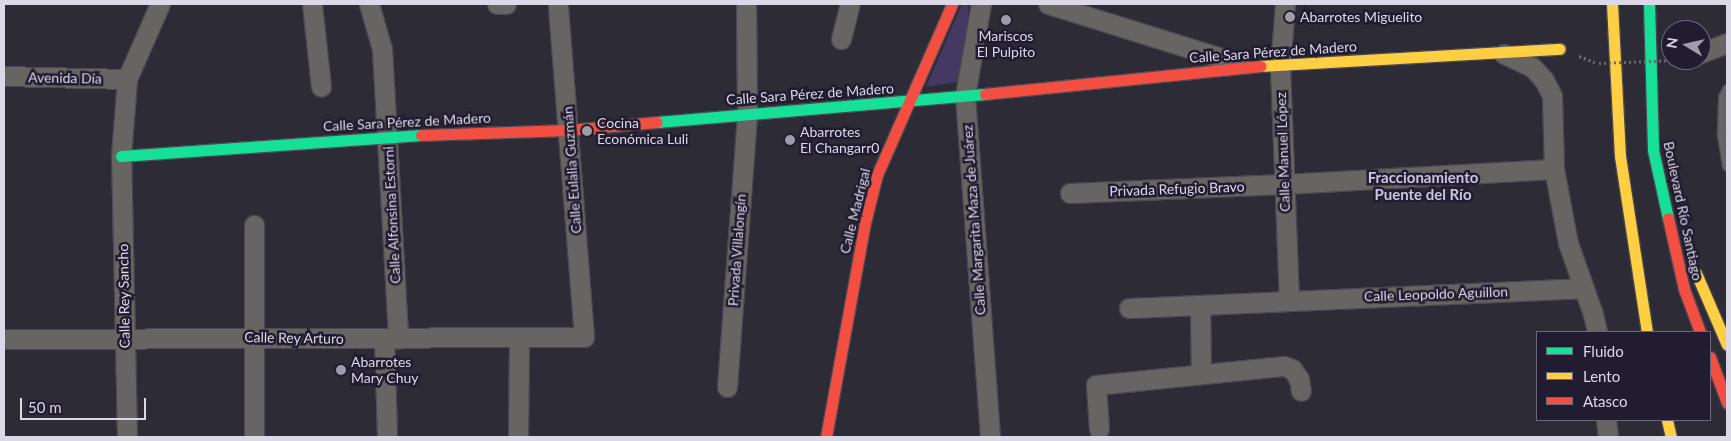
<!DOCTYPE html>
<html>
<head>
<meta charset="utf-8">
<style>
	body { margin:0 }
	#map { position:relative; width:1731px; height:441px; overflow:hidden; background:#2d2b36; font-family:Lato,sans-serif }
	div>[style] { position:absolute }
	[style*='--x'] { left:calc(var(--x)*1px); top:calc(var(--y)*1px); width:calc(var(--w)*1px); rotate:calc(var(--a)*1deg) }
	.green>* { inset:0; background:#433963 }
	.path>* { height:3px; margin-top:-1.5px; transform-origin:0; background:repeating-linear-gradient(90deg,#6b6a6c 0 2.5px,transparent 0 5px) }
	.roads { filter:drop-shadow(1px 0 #4a4851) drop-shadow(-1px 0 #4a4851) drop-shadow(0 1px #4a4851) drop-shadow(0 -1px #4a4851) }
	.lane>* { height:9px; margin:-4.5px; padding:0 4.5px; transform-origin:4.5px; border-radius:4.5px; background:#676563 }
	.street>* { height:19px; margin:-9.5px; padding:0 9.5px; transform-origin:9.5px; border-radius:9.5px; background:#676563 }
	.fast>* { height:11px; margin:-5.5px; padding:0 5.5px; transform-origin:5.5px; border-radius:5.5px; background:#16e098 }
	.slow>* { height:11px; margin:-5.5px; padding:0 5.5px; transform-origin:5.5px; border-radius:5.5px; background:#ffcf43 }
	.jam>* { height:11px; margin:-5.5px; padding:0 5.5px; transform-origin:5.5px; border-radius:5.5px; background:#f24e42 }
	.path-bridge>* { height:3px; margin-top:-1.5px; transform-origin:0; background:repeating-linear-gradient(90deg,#6b6a6c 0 2.5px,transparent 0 5px) }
	.dots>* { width:14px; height:14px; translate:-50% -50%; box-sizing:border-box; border:2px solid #211c30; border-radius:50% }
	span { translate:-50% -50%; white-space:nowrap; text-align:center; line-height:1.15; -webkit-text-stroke:5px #211c30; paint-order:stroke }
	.poi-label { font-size:14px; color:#dbd9e7 }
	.left { translate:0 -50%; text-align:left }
	.street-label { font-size:14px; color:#dbd9e7 }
	.neighbourhood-label { font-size:15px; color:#cac5e0; font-weight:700 }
	.frame { position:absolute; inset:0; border:5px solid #dbd9e7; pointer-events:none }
	.legend { position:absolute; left:1536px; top:331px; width:175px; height:90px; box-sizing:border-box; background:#211c30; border:1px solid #6b6879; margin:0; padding:6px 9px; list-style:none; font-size:15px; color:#dbd9e7 }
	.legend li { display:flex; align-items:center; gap:10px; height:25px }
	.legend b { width:25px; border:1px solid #6b6879 }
	.north { position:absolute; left:1661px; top:20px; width:50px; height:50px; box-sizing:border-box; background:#211c30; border:1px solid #6b6879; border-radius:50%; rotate:279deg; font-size:14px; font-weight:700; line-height:20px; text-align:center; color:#dbd9e7 }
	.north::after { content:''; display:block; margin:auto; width:18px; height:22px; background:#9e9ca9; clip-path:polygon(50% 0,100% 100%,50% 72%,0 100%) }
	.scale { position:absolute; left:20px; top:398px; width:126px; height:22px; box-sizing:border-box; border:2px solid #dbd9e7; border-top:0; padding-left:6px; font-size:15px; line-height:18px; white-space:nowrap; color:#dbd9e7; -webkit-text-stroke:4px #211c30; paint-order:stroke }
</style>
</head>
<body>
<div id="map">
	<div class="green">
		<div style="clip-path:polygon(962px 4px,969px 4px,963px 81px,926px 87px)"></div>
	</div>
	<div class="path">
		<div style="--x:1579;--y:56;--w:17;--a:21"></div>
	</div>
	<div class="roads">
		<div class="lane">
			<div style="--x:1727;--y:89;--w:9;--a:117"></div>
			<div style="--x:1723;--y:97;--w:38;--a:92"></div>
			<div style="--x:1722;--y:135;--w:31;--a:81"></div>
		</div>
		<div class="street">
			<div style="--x:312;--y:4;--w:83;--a:83.8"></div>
			<div style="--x:369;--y:4;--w:47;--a:73.9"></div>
			<div style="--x:382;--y:49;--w:290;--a:86.8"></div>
			<div style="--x:497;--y:4;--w:9;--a:0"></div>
			<div style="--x:981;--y:4;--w:93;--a:99.9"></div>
			<div style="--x:965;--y:96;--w:342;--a:85.8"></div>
			<div style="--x:1048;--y:4;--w:202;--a:17.3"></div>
			<div style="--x:1285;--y:4;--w:63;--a:94.5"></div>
			<div style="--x:1280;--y:67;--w:234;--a:87.8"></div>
			<div style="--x:841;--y:39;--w:36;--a:-76"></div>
			<div style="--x:1701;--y:53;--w:28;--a:-21"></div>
			<div style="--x:1504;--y:54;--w:31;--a:25"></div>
			<div style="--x:1532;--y:67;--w:18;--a:47"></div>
			<div style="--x:1544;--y:80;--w:18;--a:63"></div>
			<div style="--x:1552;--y:96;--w:73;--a:88.4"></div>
			<div style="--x:1554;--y:169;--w:75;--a:79.3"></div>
			<div style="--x:1568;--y:243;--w:75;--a:70.6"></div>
			<div style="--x:1593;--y:314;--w:18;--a:77"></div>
			<div style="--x:4;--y:76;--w:123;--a:1.4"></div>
			<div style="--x:1070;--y:193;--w:214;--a:-2.4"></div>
			<div style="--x:1284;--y:184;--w:270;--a:-3.2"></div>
			<div style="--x:1200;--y:305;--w:68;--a:89.2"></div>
			<div style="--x:1129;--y:308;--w:455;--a:-2.5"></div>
			<div style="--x:4;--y:339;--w:580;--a:-0.2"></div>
			<div style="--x:584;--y:337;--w:334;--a:-94.5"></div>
			<div style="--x:384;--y:339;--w:98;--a:88.2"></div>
			<div style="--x:727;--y:387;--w:275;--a:-85.8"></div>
			<div style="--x:747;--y:113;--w:109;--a:-90.5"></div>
			<div style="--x:1606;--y:420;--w:17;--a:83"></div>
			<div style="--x:1099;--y:429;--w:44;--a:-93.9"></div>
			<div style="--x:1096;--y:385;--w:189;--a:-5.8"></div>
			<div style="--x:1284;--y:366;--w:9;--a:21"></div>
			<div style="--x:1292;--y:369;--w:12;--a:55"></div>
			<div style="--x:1299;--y:379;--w:12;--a:81"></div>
			<div style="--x:127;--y:437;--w:281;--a:-91.2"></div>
			<div style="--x:121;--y:156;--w:77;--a:-85.5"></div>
			<div style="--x:127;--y:79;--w:82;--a:-66.3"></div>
			<div style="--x:254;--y:437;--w:212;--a:-90"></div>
			<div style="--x:518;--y:437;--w:99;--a:-89.4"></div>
		</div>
		<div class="fast">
			<div style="--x:1649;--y:4;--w:146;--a:88.4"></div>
			<div style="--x:1653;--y:150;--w:70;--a:77.6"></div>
			<div style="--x:657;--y:122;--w:329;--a:-4.9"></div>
			<div style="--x:121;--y:156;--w:301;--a:-4"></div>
		</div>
		<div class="slow">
			<div style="--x:1612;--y:4;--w:152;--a:87"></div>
			<div style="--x:1620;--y:156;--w:178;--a:81.3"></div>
			<div style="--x:1261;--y:66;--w:299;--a:-3.3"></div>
			<div style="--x:1696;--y:273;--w:78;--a:66.7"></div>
			<div style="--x:1667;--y:420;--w:17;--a:77"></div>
		</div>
		<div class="jam">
			<div style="--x:985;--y:94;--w:277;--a:-5.8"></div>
			<div style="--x:421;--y:135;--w:148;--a:-1.9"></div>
			<div style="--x:569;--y:130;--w:88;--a:-5.2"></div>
			<div style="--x:1668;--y:218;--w:73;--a:77.3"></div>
			<div style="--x:1684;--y:289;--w:46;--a:69.6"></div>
			<div style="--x:1710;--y:357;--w:49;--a:69.7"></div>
			<div style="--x:826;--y:437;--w:218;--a:-79.7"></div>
			<div style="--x:865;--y:223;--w:49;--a:-76"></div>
			<div style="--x:877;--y:175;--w:187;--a:-66.3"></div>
		</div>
	</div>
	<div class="path-bridge">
		<div style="--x:1599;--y:63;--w:79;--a:-2.2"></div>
	</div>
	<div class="dots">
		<div style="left:1290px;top:17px;background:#9e9ca9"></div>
		<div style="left:1006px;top:20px;background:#9e9ca9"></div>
		<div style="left:587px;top:131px;background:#9e9ca9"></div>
		<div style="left:790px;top:140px;background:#9e9ca9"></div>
		<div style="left:341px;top:370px;background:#9e9ca9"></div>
	</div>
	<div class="poi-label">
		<span class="left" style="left:1300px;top:17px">Abarrotes Miguelito</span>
		<span style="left:1006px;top:44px">Mariscos<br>El Pulpito</span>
		<span class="left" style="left:597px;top:131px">Cocina<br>Económica Luli</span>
		<span class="left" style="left:800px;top:140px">Abarrotes<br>El Changarr0</span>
		<span class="left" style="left:351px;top:370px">Abarrotes<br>Mary Chuy</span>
	</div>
	<div class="street-label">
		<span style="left:1273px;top:52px;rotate:-4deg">Calle Sara Pérez de Madero</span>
		<span style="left:65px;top:78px;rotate:1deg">Avenida Día</span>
		<span style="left:810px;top:94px;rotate:-4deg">Calle Sara Pérez de Madero</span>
		<span style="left:407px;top:122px;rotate:-3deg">Calle Sara Pérez de Madero</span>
		<span style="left:1283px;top:152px;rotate:-92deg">Calle Manuel López</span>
		<span style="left:572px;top:170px;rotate:-94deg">Calle Eulalia Guzmán</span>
		<span style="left:1177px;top:189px;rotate:-2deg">Privada Refugio Bravo</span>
		<span style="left:855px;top:211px;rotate:-76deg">Calle Madrigal</span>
		<span style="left:1683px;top:211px;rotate:78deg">Boulevard Río Santiago</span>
		<span style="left:392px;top:215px;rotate:-93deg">Calle Alfonsina Estorni</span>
		<span style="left:974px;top:220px;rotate:-94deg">Calle Margarita Maza de Juárez</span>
		<span style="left:737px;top:250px;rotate:-86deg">Privada Villalongín</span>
		<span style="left:1436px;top:294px;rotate:-2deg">Calle Leopoldo Aguillon</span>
		<span style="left:124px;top:296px;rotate:-91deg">Calle Rey Sancho</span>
		<span style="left:294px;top:338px;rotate:1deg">Calle Rey Arturo</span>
	</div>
	<div class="neighbourhood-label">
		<span style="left:1423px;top:186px">Fraccionamiento<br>Puente del Río</span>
	</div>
	<div class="frame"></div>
	<ul class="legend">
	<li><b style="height:6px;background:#16e098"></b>Fluido</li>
	<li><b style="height:6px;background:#ffcf43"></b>Lento</li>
	<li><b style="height:6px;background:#f24e42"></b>Atasco</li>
	</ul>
	<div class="north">N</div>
	<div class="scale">50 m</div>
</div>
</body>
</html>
